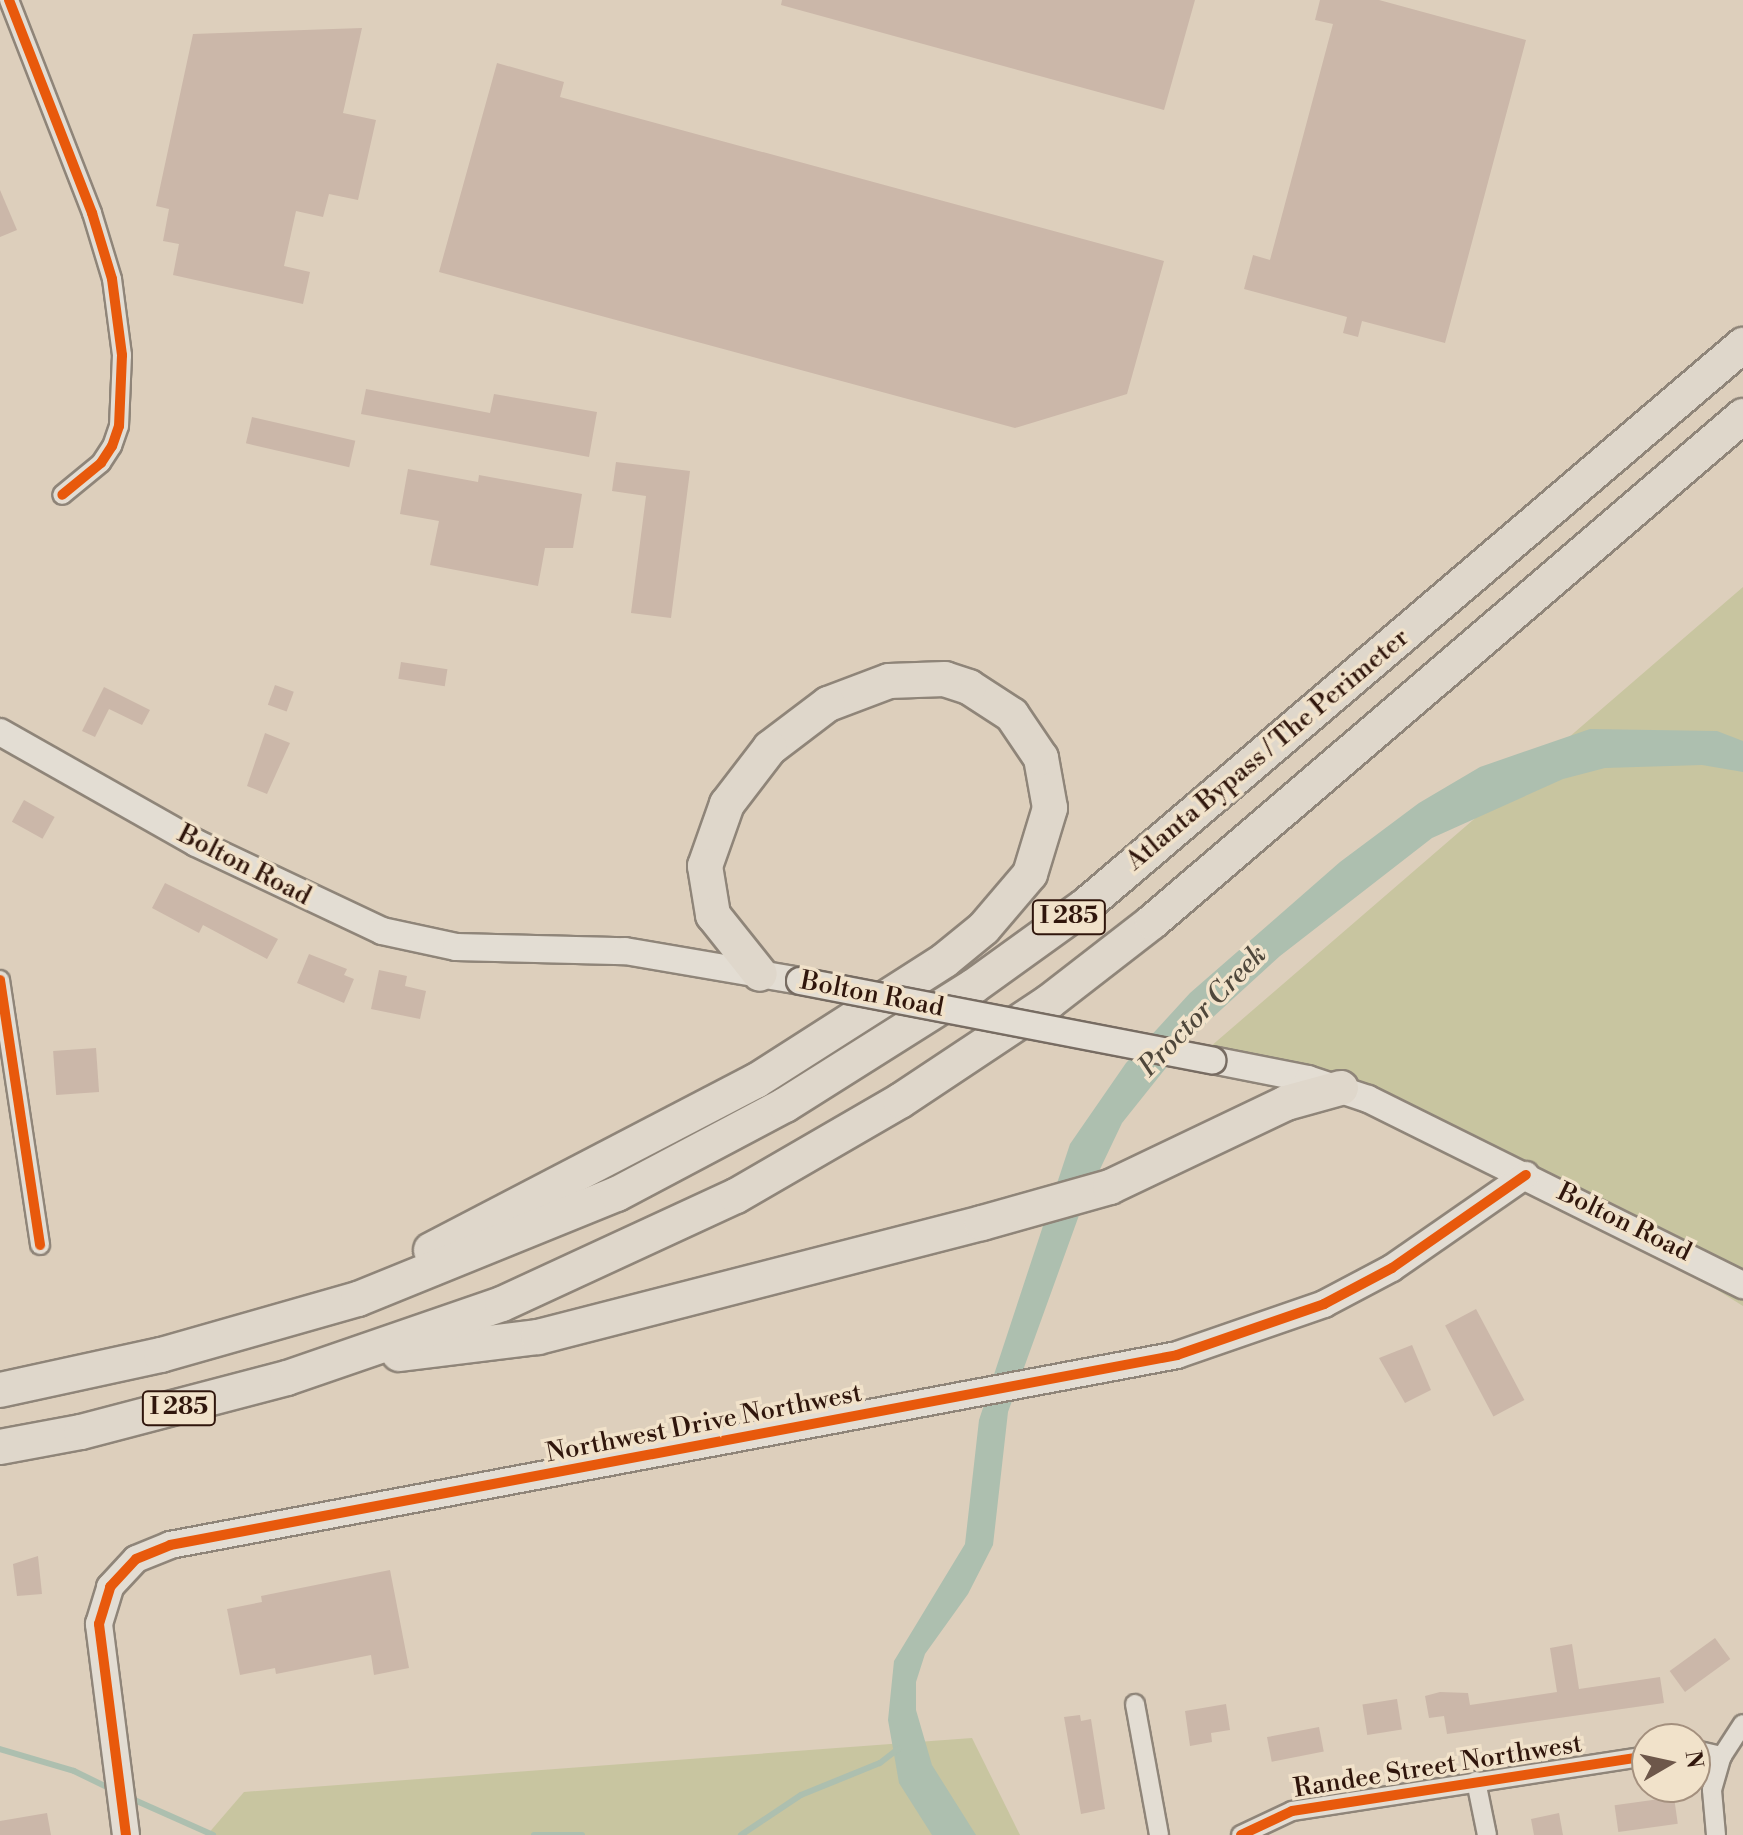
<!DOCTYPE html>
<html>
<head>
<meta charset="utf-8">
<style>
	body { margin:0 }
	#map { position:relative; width:1743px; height:1835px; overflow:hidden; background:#ddcfbc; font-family:"Libre Bodoni",serif }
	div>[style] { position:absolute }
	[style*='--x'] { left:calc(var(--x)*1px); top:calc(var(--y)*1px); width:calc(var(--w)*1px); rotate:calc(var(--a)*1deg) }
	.green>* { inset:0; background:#c8c5a0 }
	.water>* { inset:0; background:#adbfaf }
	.stream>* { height:6px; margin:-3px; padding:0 3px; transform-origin:3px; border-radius:3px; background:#adbfaf }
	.building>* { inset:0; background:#cbb7a9; transform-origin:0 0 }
	.roads { filter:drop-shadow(2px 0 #8f8579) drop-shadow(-2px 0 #8f8579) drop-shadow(0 2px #8f8579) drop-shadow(0 -2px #8f8579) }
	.street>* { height:18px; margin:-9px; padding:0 9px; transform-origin:9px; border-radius:9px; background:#e3ddd3 }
	.secondary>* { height:26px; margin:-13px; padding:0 13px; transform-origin:13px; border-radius:13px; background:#e3ddd3 }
	.highway>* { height:34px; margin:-17px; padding:0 17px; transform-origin:17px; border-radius:17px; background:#dfd7cb }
	.bridges { filter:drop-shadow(2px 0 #776c62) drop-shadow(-2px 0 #776c62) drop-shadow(0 2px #776c62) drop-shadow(0 -2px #776c62) }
	.secondary-bridge>* { height:26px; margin:-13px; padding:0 13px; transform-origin:13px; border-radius:13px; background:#e3ddd3 }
	.cycleway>* { height:10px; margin:-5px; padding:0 5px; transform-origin:5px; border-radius:5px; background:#e8590c }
	span { translate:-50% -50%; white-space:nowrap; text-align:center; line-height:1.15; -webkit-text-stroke:7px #f1e2ca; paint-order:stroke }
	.shield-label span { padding:2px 6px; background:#f1e2ca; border:2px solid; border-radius:6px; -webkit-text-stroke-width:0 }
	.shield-label { font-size:24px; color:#30160c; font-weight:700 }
	.street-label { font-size:26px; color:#30160c }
	.water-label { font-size:28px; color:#4f473b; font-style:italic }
	.north { position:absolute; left:1631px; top:1723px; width:80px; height:80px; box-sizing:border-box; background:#f1e2ca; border:2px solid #a4907e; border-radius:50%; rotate:81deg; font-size:22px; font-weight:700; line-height:32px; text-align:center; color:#30160c }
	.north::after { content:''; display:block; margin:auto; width:28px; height:36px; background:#6d574a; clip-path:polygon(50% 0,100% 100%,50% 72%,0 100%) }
</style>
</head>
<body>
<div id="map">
	<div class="green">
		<div style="clip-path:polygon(1743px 587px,1743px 1306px,1555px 1189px,1376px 1089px,1188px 1066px)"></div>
		<div style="clip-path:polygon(972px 1738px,1020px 1835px,207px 1835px,244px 1792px)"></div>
	</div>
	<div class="water">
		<div style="clip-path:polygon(1590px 729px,1717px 731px,1743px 741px,1743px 772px,1702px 765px,1605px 768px,1563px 779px,1432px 838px,1280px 956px,1189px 1039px,1122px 1123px,1082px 1207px,1008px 1412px,993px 1545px,968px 1594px,925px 1654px,916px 1682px,916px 1710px,932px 1765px,976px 1835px,932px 1835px,899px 1783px,888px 1720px,894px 1661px,965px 1544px,979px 1420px,1070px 1144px,1126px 1063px,1190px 993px,1340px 862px,1419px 803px,1480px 767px)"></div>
	</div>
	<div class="stream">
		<div style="--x:0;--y:1749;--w:77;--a:16.6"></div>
		<div style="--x:74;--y:1771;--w:43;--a:26"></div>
		<div style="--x:130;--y:1798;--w:91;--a:24"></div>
		<div style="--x:534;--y:1835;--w:48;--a:0"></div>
		<div style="--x:741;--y:1835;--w:72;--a:-33.7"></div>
		<div style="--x:801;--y:1795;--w:85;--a:-22.1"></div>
		<div style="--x:880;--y:1763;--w:23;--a:-38"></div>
	</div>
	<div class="building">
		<div style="clip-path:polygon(782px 0,1195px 0,1164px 110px,781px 5px)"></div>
		<div style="clip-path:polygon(1320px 0,1379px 0,1526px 40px,1445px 343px,1362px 321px,1358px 337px,1343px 333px,1347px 317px,1244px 289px,1253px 255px,1270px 260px,1333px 24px,1315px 20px)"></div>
		<div style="clip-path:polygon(362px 28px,343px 113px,376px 120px,358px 200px,329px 194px,323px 217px,296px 211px,284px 266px,310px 272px,303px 304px,173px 275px,179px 244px,163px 241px,169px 209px,156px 206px,193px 34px)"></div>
		<div style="clip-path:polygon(497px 63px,564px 82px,560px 97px,1164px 261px,1127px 394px,1015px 428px,439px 272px)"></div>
		<div style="clip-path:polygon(0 190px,17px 230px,0 237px)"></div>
		<div style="clip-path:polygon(366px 389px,490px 413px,494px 394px,597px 412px,589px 457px,361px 414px)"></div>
		<div style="left:252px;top:417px;width:106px;height:27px;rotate:13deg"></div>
		<div style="clip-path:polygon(616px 462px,690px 471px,671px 618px,631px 613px,646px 496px,612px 491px)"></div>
		<div style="clip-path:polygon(408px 469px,478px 482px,479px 475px,582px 494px,573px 548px,545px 548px,538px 586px,430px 565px,439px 521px,400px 514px)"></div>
		<div style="left:401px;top:662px;width:47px;height:17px;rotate:9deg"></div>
		<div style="left:275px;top:685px;width:20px;height:21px;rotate:20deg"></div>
		<div style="clip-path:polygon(104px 687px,150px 710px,142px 725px,109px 709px,95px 737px,82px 731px)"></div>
		<div style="clip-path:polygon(265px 733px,290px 743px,267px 794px,247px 786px)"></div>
		<div style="left:24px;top:800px;width:35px;height:25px;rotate:29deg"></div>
		<div style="clip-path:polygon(165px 883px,278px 939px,267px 959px,203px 925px,199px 933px,152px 908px)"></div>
		<div style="clip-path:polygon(309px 954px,347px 969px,344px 975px,354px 979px,344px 1003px,297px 983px)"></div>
		<div style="clip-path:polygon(379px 970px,407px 976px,405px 986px,426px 991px,420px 1019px,371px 1009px)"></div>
		<div style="left:96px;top:1048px;width:44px;height:43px;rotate:86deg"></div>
		<div style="left:1476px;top:1309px;width:103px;height:35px;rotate:62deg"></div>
		<div style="clip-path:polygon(1412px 1345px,1431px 1390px,1405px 1403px,1379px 1358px)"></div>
		<div style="clip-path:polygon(38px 1556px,42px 1594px,17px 1596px,13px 1564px)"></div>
		<div style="clip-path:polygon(390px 1570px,409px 1668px,374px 1675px,371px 1655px,276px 1674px,275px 1668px,240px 1675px,227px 1609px,262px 1602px,261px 1596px)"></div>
		<div style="left:1715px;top:1638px;width:26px;height:56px;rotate:54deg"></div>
		<div style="clip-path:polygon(1572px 1644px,1579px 1689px,1660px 1677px,1664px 1703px,1447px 1734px,1444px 1716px,1429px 1718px,1425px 1696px,1440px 1692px,1468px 1693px,1470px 1705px,1557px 1692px,1550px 1648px)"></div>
		<div style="left:1397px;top:1699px;width:31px;height:35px;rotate:81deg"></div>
		<div style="clip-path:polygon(1226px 1704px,1230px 1730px,1211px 1733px,1212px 1742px,1190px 1746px,1185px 1711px)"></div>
		<div style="clip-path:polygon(1080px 1715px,1081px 1721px,1091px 1719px,1105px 1809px,1081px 1814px,1064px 1717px)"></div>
		<div style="left:1319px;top:1727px;width:25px;height:53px;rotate:79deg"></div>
		<div style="left:1674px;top:1797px;width:27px;height:60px;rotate:82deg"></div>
		<div style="clip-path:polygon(47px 1813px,51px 1835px,0 1835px,0 1821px)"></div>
		<div style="clip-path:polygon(1559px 1813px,1563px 1835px,1534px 1835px,1531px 1819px)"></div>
	</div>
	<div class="roads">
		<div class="street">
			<div style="--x:9;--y:0;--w:229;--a:68.7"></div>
			<div style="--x:92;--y:213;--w:69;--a:73.1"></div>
			<div style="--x:112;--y:279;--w:77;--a:82.5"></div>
			<div style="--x:122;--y:355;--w:71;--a:92.4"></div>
			<div style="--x:119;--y:426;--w:21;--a:109"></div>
			<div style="--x:112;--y:446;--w:20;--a:123"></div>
			<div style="--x:101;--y:463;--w:50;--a:140.6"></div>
			<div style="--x:0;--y:980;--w:268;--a:81.4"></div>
			<div style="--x:1135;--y:1704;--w:133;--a:79.6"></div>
			<div style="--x:1695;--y:1750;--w:28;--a:13"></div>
			<div style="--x:1476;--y:1781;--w:55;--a:78.5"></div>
			<div style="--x:1241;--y:1835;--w:56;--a:-25.2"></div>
			<div style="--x:1292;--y:1811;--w:359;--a:-8.8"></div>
			<div style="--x:1716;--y:1835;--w:45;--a:-95.1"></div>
			<div style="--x:1712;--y:1790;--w:35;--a:-74"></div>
			<div style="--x:1722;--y:1756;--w:38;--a:-57"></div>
		</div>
		<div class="secondary">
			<div style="--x:0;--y:732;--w:225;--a:29.5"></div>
			<div style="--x:196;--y:843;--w:206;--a:25.3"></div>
			<div style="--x:382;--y:931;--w:76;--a:12.2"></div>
			<div style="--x:456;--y:947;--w:169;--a:1.4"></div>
			<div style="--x:625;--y:951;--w:178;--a:9.7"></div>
			<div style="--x:1212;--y:1060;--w:98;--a:11.2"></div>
			<div style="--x:1308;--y:1079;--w:63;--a:18.4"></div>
			<div style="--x:1368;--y:1099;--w:419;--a:26.4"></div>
			<div style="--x:126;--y:1835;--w:213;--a:-97.3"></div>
			<div style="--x:99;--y:1624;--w:39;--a:-73"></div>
			<div style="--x:110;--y:1587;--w:38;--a:-47"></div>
			<div style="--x:136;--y:1559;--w:37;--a:-22"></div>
			<div style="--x:170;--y:1545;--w:1025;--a:-10.68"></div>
			<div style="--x:1177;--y:1355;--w:156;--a:-19.1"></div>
			<div style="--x:1324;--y:1304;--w:77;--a:-27.9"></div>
			<div style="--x:1392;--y:1268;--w:163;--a:-34.8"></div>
		</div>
		<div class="highway">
			<div style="--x:431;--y:1250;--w:366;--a:-27.5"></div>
			<div style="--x:756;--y:1081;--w:224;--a:-32.6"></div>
			<div style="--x:945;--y:960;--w:50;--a:-39.4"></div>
			<div style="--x:984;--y:928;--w:71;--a:-49.6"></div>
			<div style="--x:1030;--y:874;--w:69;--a:-73.1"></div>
			<div style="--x:1050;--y:808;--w:51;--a:-100.2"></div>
			<div style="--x:1041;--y:758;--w:52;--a:-124"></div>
			<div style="--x:1012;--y:715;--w:51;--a:-146.9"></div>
			<div style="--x:969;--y:687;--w:25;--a:-162"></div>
			<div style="--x:945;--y:679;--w:56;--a:178"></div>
			<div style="--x:889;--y:681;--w:65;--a:159.3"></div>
			<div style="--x:828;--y:704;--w:73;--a:142.8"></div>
			<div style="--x:770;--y:748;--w:71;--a:127.5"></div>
			<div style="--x:727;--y:804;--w:66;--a:109.5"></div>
			<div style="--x:705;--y:866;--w:50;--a:80.7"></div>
			<div style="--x:713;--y:915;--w:75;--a:51.5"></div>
			<div style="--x:399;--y:1354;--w:140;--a:-7"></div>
			<div style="--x:538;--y:1337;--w:458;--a:-14.4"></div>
			<div style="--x:982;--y:1223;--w:133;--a:-15.7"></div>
			<div style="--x:1110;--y:1187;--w:195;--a:-25.5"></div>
			<div style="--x:1286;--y:1103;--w:57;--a:-15.3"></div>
			<div style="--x:0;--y:1390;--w:165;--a:-12.3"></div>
			<div style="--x:161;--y:1355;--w:205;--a:-15.9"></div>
			<div style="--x:358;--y:1299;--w:279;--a:-22.1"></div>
			<div style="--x:617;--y:1194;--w:190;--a:-27.9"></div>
			<div style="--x:785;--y:1105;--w:223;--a:-32.2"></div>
			<div style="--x:974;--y:986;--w:137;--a:-35.8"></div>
			<div style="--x:1085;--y:906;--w:865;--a:-40.45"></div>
			<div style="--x:0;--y:1447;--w:82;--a:-10.5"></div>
			<div style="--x:81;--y:1432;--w:213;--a:-14.7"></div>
			<div style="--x:287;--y:1378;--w:227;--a:-19"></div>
			<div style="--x:502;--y:1304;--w:258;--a:-24.8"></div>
			<div style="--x:736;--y:1196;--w:190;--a:-30.1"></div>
			<div style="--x:900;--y:1101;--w:179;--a:-33.6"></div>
			<div style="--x:1049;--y:1002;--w:130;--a:-37.8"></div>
			<div style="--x:1152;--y:922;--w:778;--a:-40.57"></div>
		</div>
	</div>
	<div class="bridges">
		<div class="secondary-bridge">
			<div style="--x:800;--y:981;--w:420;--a:10.9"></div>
		</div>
	</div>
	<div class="cycleway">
		<div style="--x:9;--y:0;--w:229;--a:68.7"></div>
		<div style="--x:92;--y:213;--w:69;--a:73.1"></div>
		<div style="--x:112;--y:279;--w:77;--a:82.5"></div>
		<div style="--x:122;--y:355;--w:71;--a:92.4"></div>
		<div style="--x:119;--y:426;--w:21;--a:109"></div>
		<div style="--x:112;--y:446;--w:20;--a:123"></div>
		<div style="--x:101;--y:463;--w:50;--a:140.6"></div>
		<div style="--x:0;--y:980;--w:268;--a:81.4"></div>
		<div style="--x:126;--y:1835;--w:213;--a:-97.3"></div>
		<div style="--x:99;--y:1624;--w:39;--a:-73"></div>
		<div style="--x:110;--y:1587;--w:38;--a:-47"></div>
		<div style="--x:136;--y:1559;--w:37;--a:-22"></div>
		<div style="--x:170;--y:1545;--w:1025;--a:-10.68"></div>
		<div style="--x:1177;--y:1355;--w:156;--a:-19.1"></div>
		<div style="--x:1324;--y:1304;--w:77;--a:-27.9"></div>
		<div style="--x:1392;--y:1268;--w:163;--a:-34.8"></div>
		<div style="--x:1241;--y:1835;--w:56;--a:-25.2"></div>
		<div style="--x:1292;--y:1811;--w:359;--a:-8.8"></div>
	</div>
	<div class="shield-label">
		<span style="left:1069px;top:917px">I 285</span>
		<span style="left:179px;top:1408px">I 285</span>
	</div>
	<div class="street-label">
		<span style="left:1268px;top:750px;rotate:-40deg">Atlanta Bypass / The Perimeter</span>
		<span style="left:244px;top:866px;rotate:27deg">Bolton Road</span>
		<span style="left:872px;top:995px;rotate:11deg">Bolton Road</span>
		<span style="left:1624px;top:1223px;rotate:26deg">Bolton Road</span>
		<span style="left:704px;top:1424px;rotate:-11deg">Northwest Drive Northwest</span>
		<span style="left:1438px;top:1767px;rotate:-9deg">Randee Street Northwest</span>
	</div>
	<div class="water-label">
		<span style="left:1203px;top:1011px;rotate:-46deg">Proctor Creek</span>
	</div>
	<div class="north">N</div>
</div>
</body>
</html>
